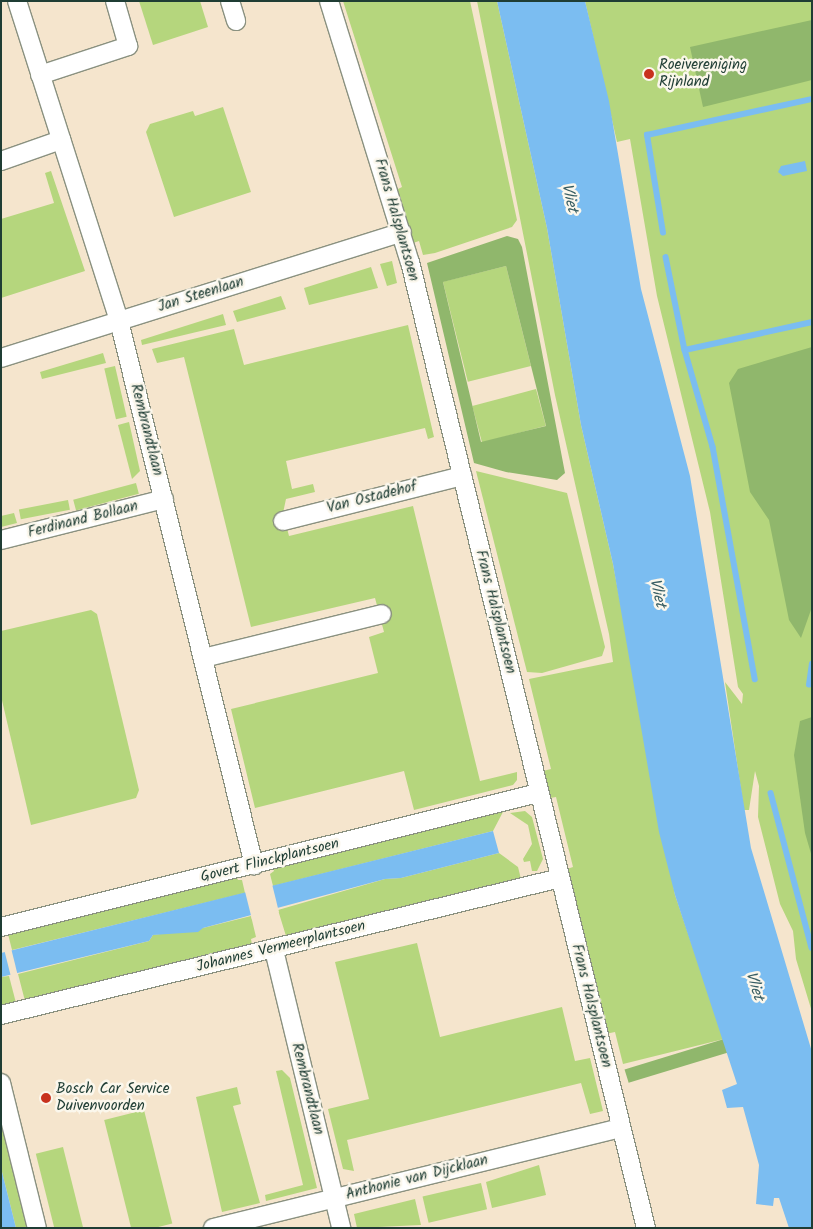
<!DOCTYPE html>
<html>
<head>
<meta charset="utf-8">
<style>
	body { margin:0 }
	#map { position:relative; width:813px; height:1229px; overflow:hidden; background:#f5e5cd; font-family:Kalam,sans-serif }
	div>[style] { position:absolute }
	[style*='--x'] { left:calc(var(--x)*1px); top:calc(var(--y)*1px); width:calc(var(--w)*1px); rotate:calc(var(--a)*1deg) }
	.green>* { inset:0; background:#b5d67d; transform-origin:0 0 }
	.forest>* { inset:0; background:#90b76c; transform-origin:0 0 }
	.water>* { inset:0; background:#7bbdf1 }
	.pier>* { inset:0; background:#f5e5cd; transform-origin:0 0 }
	.stream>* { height:5.5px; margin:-2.75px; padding:0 2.75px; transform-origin:2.75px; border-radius:2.75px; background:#7bbdf1 }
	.roads { filter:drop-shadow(1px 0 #8a9180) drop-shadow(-1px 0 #8a9180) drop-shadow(0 1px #8a9180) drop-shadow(0 -1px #8a9180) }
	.street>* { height:18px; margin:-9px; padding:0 9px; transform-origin:9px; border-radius:9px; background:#fff }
	.dots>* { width:14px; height:14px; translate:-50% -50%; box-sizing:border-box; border:2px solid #fbf7ec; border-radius:50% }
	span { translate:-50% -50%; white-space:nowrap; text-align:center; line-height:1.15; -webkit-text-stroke:5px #fbf7ec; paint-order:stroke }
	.poi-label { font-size:15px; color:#1f3d34 }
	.left { translate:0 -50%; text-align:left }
	.street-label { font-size:15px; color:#1f3d34 }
	.water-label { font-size:16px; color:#365d63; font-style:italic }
	.frame { position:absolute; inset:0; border:2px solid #1f3d34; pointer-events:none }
</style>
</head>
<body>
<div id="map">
	<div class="green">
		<div style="clip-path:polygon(139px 1px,200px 1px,208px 27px,153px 45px)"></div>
		<div style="clip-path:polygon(343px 1px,470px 1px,517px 220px,512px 227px,435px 253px,423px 255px,419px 241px,413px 243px,396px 190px,402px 187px)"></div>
		<div style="clip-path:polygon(477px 1px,497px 1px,547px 228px,581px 425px,613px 564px,675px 895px,724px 1039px,623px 1064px,615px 1032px,605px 1034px,567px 869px,573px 867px,556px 797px,550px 798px,543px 771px,551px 769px,529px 679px,613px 662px,609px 634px,555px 395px)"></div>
		<div style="clip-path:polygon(585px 1px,812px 1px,812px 1012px,796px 959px,793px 931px,780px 904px,758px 817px,759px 786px,755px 771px,749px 810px,744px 810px,725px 682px,742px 704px,743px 694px,738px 687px,710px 512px,657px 296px,630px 139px,617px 142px)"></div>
		<div style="clip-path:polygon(223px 107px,251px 192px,174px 217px,146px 132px,150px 124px,193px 111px,195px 116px)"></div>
		<div style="clip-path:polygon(51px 171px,85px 271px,1px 298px,1px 219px,54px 203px,45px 173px)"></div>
		<div style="clip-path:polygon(392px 261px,397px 283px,387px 286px,380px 264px)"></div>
		<div style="left:506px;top:266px;width:103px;height:65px;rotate:76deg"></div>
		<div style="clip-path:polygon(371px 267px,378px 288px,309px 305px,304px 288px)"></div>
		<div style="clip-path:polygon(281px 296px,286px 309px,237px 322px,233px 311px)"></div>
		<div style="clip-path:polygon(223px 314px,226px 325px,142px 345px,141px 340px)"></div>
		<div style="clip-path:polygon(408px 325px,434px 437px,428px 439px,425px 428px,286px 461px,292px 489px,313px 484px,315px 492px,286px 499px,283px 513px,289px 536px,413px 506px,480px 781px,517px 772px,517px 780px,513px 785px,414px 810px,404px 771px,255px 808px,231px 709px,378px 673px,369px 637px,384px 632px,375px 598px,251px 627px,184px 357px,157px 363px,152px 349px,234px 329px,244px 365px)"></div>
		<div style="clip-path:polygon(103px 353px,106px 363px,42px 379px,40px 372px)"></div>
		<div style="left:115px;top:366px;width:52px;height:11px;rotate:77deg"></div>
		<div style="left:536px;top:389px;width:38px;height:66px;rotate:75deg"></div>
		<div style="clip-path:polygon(129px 422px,140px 471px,132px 479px,118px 425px)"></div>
		<div style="clip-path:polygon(476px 471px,567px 493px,605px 647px,602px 656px,542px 673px,527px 672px)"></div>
		<div style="left:136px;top:483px;width:11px;height:65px;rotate:75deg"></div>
		<div style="left:68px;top:500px;width:10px;height:50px;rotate:79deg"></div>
		<div style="clip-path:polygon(14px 513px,17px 523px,1px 527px,1px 516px)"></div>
		<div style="clip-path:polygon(91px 610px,97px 614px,139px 790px,136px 798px,31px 825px,1px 696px,1px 631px)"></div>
		<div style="clip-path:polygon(504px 810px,493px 831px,273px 886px,270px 874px,274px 871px,273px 865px)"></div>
		<div style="clip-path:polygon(525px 811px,532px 817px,543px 859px,537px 871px,532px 871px,530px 861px,524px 862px,523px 859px,532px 844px,528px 825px,510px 813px)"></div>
		<div style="clip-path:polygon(499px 853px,518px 867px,521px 879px,286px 936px,278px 910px,385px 879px,401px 878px)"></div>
		<div style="clip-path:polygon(235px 873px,238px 880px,242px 880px,245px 893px,12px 950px,7px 930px)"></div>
		<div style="clip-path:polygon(251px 916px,256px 937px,251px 939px,252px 945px,25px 1001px,18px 974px,149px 941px,153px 935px,203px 928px)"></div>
		<div style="clip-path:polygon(417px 943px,440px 1037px,562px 1007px,575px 1061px,590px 1058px,603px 1111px,590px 1114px,581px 1083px,347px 1140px,354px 1171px,343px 1169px,328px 1109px,369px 1099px,335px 962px)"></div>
		<div style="clip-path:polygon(9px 976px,16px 1003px,1px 1007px,1px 977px)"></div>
		<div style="clip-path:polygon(282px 1070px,290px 1078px,317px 1188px,266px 1201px,265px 1195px,303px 1185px,276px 1071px)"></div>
		<div style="clip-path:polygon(237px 1087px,241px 1104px,233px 1106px,260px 1203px,222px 1212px,196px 1097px)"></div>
		<div style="clip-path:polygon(1px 1103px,31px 1228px,16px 1228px,1px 1168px)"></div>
		<div style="left:144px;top:1110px;width:117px;height:41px;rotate:76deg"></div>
		<div style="left:63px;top:1147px;width:83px;height:28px;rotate:76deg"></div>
		<div style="clip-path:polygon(539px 1165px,546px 1195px,492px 1208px,486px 1182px)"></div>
		<div style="left:481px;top:1183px;width:27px;height:60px;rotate:77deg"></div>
		<div style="clip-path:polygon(415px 1199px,421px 1225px,357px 1228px,354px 1214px)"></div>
	</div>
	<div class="forest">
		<div style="clip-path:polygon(812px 20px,812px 80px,703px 107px,690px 47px)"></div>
		<div style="clip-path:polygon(evenodd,507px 236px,518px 239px,522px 247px,565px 473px,557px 480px,506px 472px,474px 463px,427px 263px,507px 236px,506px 266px,546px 426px,481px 442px,443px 282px,506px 266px)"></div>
		<div style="clip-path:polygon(812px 347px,812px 607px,801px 638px,789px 620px,769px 520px,750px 492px,729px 383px,738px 369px)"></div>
		<div style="clip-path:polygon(812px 717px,812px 857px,805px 833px,794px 755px,800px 721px)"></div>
		<div style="left:724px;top:1039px;width:14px;height:104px;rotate:73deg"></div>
	</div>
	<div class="water">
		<div style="clip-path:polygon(497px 1px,585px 1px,609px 101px,641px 289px,690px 476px,751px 848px,812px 1052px,812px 1228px,789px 1228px,779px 1198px,774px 1198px,773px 1206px,756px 1204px,759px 1165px,743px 1107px,727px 1108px,722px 1090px,737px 1084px,675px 895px,659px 832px,613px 564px,581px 425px,547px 228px)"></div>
		<div style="clip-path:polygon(805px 161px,807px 171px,783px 176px,778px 172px,781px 166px)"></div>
		<div style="clip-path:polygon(493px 831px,499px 853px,401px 878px,385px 879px,203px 928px,198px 932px,153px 935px,149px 941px,1px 977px,1px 953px)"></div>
		<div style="clip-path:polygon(1px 1168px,16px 1228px,1px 1228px)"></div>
	</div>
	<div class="pier">
		<div style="left:272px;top:884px;width:29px;height:28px;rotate:76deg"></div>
		<div style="left:11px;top:948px;width:29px;height:7px;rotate:76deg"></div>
	</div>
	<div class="stream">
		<div style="--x:663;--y:233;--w:99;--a:-99.3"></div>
		<div style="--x:647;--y:135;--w:169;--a:-12.3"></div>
		<div style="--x:666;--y:257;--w:95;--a:78.5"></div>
		<div style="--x:685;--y:350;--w:130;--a:-12.4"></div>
		<div style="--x:685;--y:350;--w:101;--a:73.9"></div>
		<div style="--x:713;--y:447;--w:236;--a:79.7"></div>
		<div style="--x:809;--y:685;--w:21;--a:-82"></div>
		<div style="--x:771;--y:793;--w:160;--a:75.2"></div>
	</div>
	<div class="roads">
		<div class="street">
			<div style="--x:17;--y:1;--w:336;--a:72.3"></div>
			<div style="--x:119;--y:321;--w:561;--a:76.06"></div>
			<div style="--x:230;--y:1;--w:21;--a:73"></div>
			<div style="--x:329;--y:1;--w:273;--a:72.8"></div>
			<div style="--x:410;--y:262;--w:994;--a:76.27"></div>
			<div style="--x:40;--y:75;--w:93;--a:-18.2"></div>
			<div style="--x:128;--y:46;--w:47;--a:-106.1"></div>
			<div style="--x:1;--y:161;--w:64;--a:-19.3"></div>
			<div style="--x:1;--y:358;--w:420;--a:-17.4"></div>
			<div style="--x:283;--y:521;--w:185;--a:-14.1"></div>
			<div style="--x:1;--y:540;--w:168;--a:-14.1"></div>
			<div style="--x:203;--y:658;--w:184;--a:-13.8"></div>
			<div style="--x:1;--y:927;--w:553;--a:-14.01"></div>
			<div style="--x:274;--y:950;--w:286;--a:76.4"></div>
			<div style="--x:1;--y:1015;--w:576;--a:-13.77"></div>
			<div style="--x:1;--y:1083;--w:149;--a:76.1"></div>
			<div style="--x:213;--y:1228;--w:420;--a:-13.8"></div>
		</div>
	</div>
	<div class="dots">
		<div style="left:649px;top:74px;background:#c8321e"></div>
		<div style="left:46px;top:1098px;background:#c8321e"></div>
	</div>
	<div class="poi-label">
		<span class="left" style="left:659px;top:74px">Roeivereniging<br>Rijnland</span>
		<span class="left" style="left:56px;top:1098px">Bosch Car Service<br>Duivenvoorden</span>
	</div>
	<div class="street-label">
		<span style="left:396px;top:220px;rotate:74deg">Frans Halsplantsoen</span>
		<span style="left:201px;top:295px;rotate:-17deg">Jan Steenlaan</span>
		<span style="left:146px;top:430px;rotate:76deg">Rembrandtlaan</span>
		<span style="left:372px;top:498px;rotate:-14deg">Van Ostadehof</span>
		<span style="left:83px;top:520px;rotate:-14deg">Ferdinand Bollaan</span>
		<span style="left:495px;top:612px;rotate:76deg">Frans Halsplantsoen</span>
		<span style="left:270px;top:861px;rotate:-14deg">Govert Flinckplantsoen</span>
		<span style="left:281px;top:947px;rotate:-14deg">Johannes Vermeerplantsoen</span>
		<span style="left:591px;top:1006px;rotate:76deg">Frans Halsplantsoen</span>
		<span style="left:307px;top:1089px;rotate:76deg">Rembrandtlaan</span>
		<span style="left:417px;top:1178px;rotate:-14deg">Anthonie van Dijcklaan</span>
	</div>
	<div class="water-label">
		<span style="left:569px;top:198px;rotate:77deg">Vliet</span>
		<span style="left:657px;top:593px;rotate:77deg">Vliet</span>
		<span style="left:754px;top:986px;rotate:73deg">Vliet</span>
	</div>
	<div class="frame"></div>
</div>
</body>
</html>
